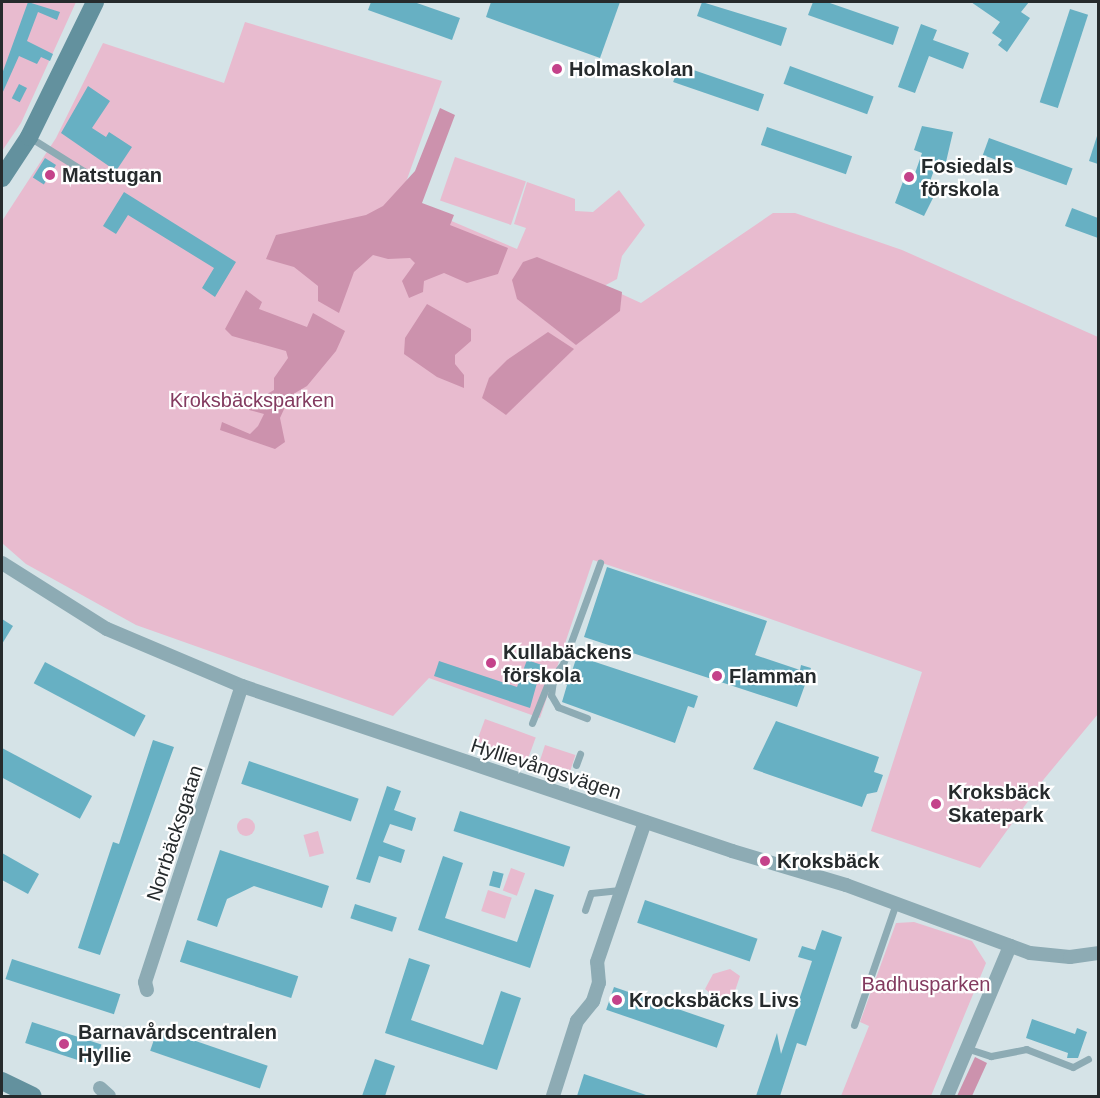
<!DOCTYPE html>
<html>
<head>
<meta charset="utf-8">
<style>
	body { margin:0 }
	#map { position:relative; width:1100px; height:1098px; overflow:hidden; background:#d5e3e7; font-family:Helvetica,sans-serif }
	div>[style] { position:absolute }
	[style*='--x'] { left:calc(var(--x)*1px); top:calc(var(--y)*1px); width:calc(var(--w)*1px); rotate:calc(var(--a)*1deg) }
	.green>* { inset:0; background:#e8bbcf; transform-origin:0 0 }
	.round { border-radius:50% }
	.forest>* { inset:0; background:#cc92ad }
	.building>* { inset:0; background:#67b0c3; transform-origin:0 0 }
	.lane>* { height:7px; margin:-3.5px; padding:0 3.5px; transform-origin:3.5px; border-radius:3.5px; background:#8dabb4 }
	.street>* { height:14px; margin:-7px; padding:0 7px; transform-origin:7px; border-radius:7px; background:#8dabb4 }
	.secondary>* { height:18px; margin:-9px; padding:0 9px; transform-origin:9px; border-radius:9px; background:#63919e }
	.dots>* { width:16px; height:16px; translate:-50% -50%; box-sizing:border-box; border:3px solid #fff; border-radius:50% }
	span { translate:-50% -50%; white-space:nowrap; text-align:center; line-height:1.15; -webkit-text-stroke:4.5px #fff; paint-order:stroke }
	.poi-label { font-size:20px; color:#262b2d; font-weight:700 }
	.left { translate:0 -50%; text-align:left }
	.park-label { font-size:20px; color:#833b60 }
	.street-label { font-size:20px; color:#262b2d }
	.frame { position:absolute; inset:0; border:3px solid #262b2d; pointer-events:none }
</style>
</head>
<body>
<div id="map">
	<div class="green">
		<div style="clip-path:polygon(2px 2px,76px 2px,21px 123px,2px 151px)"></div>
		<div style="clip-path:polygon(245px 22px,442px 81px,400px 199px,517px 249px,526px 228px,514px 224px,527px 182px,575px 199px,575px 211px,593px 212px,619px 190px,645px 225px,622px 256px,617px 279px,604px 286px,641px 303px,773px 213px,795px 213px,902px 250px,1098px 337px,1098px 714px,1044px 779px,980px 868px,871px 831px,922px 672px,762px 616px,593px 560px,540px 718px,429px 678px,393px 716px,136px 625px,26px 564px,2px 543px,2px 221px,56px 138px,103px 43px,224px 83px)"></div>
		<div style="left:455px;top:157px;width:75px;height:46px;rotate:19deg"></div>
		<div style="left:485px;top:719px;width:54px;height:24px;rotate:20deg"></div>
		<div style="left:545px;top:745px;width:32px;height:17px;rotate:18deg"></div>
		<div class="round" style="left:237px;top:818px;width:18px;height:18px"></div>
		<div style="left:318px;top:831px;width:23px;height:15px;rotate:75deg"></div>
		<div style="left:511px;top:868px;width:15px;height:24px;rotate:20deg"></div>
		<div style="left:488px;top:890px;width:25px;height:22px;rotate:18deg"></div>
		<div style="clip-path:polygon(914px 922px,972px 941px,986px 963px,931px 1096px,841px 1096px,869px 1026px,860px 1022px,896px 923px)"></div>
		<div style="clip-path:polygon(730px 969px,740px 976px,729px 1009px,720px 1006px,721px 1002px,705px 989px,713px 974px)"></div>
	</div>
	<div class="forest">
		<div style="clip-path:polygon(440px 108px,455px 115px,422px 203px,454px 215px,450px 225px,508px 248px,498px 274px,467px 283px,444px 273px,424px 281px,423px 292px,409px 298px,402px 281px,415px 263px,410px 258px,388px 259px,373px 255px,354px 272px,339px 313px,318px 301px,318px 286px,294px 267px,266px 259px,276px 235px,366px 215px,383px 206px,415px 171px)"></div>
		<div style="clip-path:polygon(537px 257px,622px 292px,620px 311px,576px 345px,517px 299px,512px 280px,523px 262px)"></div>
		<div style="clip-path:polygon(246px 290px,262px 302px,259px 309px,307px 327px,313px 313px,345px 331px,336px 351px,307px 386px,290px 396px,280px 418px,285px 442px,275px 449px,220px 430px,222px 422px,250px 434px,258px 426px,264px 414px,249px 410px,255px 401px,274px 390px,274px 378px,288px 358px,286px 351px,232px 336px,225px 329px)"></div>
		<div style="clip-path:polygon(427px 304px,471px 329px,471px 341px,455px 355px,455px 364px,464px 375px,464px 388px,437px 377px,404px 354px,405px 338px)"></div>
		<div style="clip-path:polygon(548px 332px,574px 349px,506px 415px,482px 398px,489px 378px,507px 360px)"></div>
		<div style="clip-path:polygon(975px 1057px,987px 1063px,972px 1096px,957px 1096px)"></div>
	</div>
	<div class="building">
		<div style="clip-path:polygon(28px 2px,60px 12px,57px 20px,38px 12px,27px 41px,53px 54px,50px 61px,41px 57px,37px 64px,19px 56px,2px 94px,2px 74px)"></div>
		<div style="clip-path:polygon(371px 2px,414px 2px,460px 18px,452px 40px,368px 10px)"></div>
		<div style="clip-path:polygon(491px 2px,620px 2px,600px 58px,486px 17px)"></div>
		<div style="clip-path:polygon(702px 2px,787px 28px,781px 46px,697px 16px)"></div>
		<div style="clip-path:polygon(813px 2px,827px 2px,899px 27px,893px 45px,808px 15px)"></div>
		<div style="clip-path:polygon(971px 2px,1029px 2px,1021px 12px,1030px 18px,1007px 52px,998px 45px,1002px 40px,992px 33px,1000px 22px)"></div>
		<div style="left:1070px;top:9px;width:19px;height:98px;rotate:18deg"></div>
		<div style="clip-path:polygon(921px 24px,937px 30px,933px 40px,969px 53px,963px 69px,929px 56px,915px 93px,898px 87px)"></div>
		<div style="left:679px;top:65px;width:90px;height:18px;rotate:19deg"></div>
		<div style="left:790px;top:66px;width:89px;height:19px;rotate:20deg"></div>
		<div style="left:19px;top:84px;width:9px;height:16px;rotate:27deg"></div>
		<div style="clip-path:polygon(88px 86px,110px 101px,92px 128px,106px 137px,109px 132px,132px 147px,116px 171px,61px 133px)"></div>
		<div style="clip-path:polygon(922px 126px,953px 132px,946px 162px,938px 159px,928px 187px,937px 190px,924px 216px,895px 203px,904px 179px,912px 182px,922px 153px,914px 150px)"></div>
		<div style="left:767px;top:127px;width:90px;height:19px;rotate:19deg"></div>
		<div style="clip-path:polygon(1097px 136px,1098px 137px,1098px 164px,1089px 161px)"></div>
		<div style="left:989px;top:138px;width:89px;height:18px;rotate:20deg"></div>
		<div style="left:45px;top:158px;width:13px;height:23px;rotate:32deg"></div>
		<div style="clip-path:polygon(124px 192px,236px 262px,215px 297px,202px 288px,214px 268px,128px 215px,116px 234px,103px 226px)"></div>
		<div style="clip-path:polygon(1072px 208px,1098px 218px,1098px 238px,1065px 226px)"></div>
		<div style="clip-path:polygon(607px 567px,767px 621px,755px 655px,800px 670px,801px 665px,811px 668px,797px 707px,584px 637px)"></div>
		<div style="clip-path:polygon(2px 619px,13px 626px,2px 644px)"></div>
		<div style="clip-path:polygon(577px 656px,698px 696px,694px 708px,688px 706px,675px 743px,562px 702px,567px 685px,559px 681px,564px 672px,571px 674px)"></div>
		<div style="clip-path:polygon(527px 660px,542px 665px,530px 708px,434px 676px,439px 661px,517px 687px)"></div>
		<div style="left:45px;top:662px;width:114px;height:24px;rotate:28deg"></div>
		<div style="clip-path:polygon(776px 721px,879px 757px,874px 772px,883px 775px,877px 792px,867px 794px,862px 807px,753px 769px)"></div>
		<div style="clip-path:polygon(153px 740px,174px 747px,100px 955px,78px 948px,113px 842px,119px 844px)"></div>
		<div style="left:2px;top:748px;width:102px;height:26px;rotate:28deg"></div>
		<div style="left:249px;top:761px;width:116px;height:24px;rotate:19deg"></div>
		<div style="clip-path:polygon(387px 786px,401px 791px,394px 810px,416px 818px,412px 831px,390px 824px,383px 842px,405px 850px,401px 863px,379px 856px,370px 883px,356px 879px)"></div>
		<div style="left:460px;top:811px;width:116px;height:21px;rotate:18deg"></div>
		<div style="clip-path:polygon(220px 850px,329px 886px,322px 908px,254px 886px,227px 899px,217px 927px,197px 920px)"></div>
		<div style="clip-path:polygon(2px 853px,39px 874px,28px 894px,2px 880px)"></div>
		<div style="clip-path:polygon(443px 856px,463px 863px,445px 918px,517px 942px,535px 889px,554px 895px,530px 968px,418px 930px)"></div>
		<div style="left:493px;top:871px;width:11px;height:15px;rotate:15deg"></div>
		<div style="left:645px;top:900px;width:119px;height:24px;rotate:19deg"></div>
		<div style="left:355px;top:904px;width:44px;height:15px;rotate:18deg"></div>
		<div style="clip-path:polygon(822px 930px,842px 937px,806px 1046px,797px 1043px,780px 1096px,756px 1096px,777px 1033px,781px 1054px,812px 961px,798px 957px,802px 946px,815px 950px)"></div>
		<div style="left:187px;top:940px;width:117px;height:23px;rotate:18deg"></div>
		<div style="clip-path:polygon(409px 958px,430px 965px,411px 1020px,483px 1045px,501px 991px,521px 998px,497px 1070px,385px 1033px)"></div>
		<div style="left:12px;top:959px;width:114px;height:21px;rotate:18deg"></div>
		<div style="left:614px;top:987px;width:117px;height:24px;rotate:19deg"></div>
		<div style="clip-path:polygon(1032px 1019px,1075px 1034px,1077px 1028px,1087px 1032px,1078px 1058px,1067px 1058px,1068px 1053px,1026px 1038px)"></div>
		<div style="left:32px;top:1022px;width:73px;height:22px;rotate:18deg"></div>
		<div style="left:158px;top:1028px;width:116px;height:24px;rotate:19deg"></div>
		<div style="clip-path:polygon(375px 1059px,395px 1066px,385px 1096px,362px 1096px)"></div>
		<div style="clip-path:polygon(584px 1074px,646px 1095px,646px 1096px,577px 1096px)"></div>
	</div>
	<div class="lane">
		<div style="--x:31;--y:138;--w:70;--a:32.1"></div>
		<div style="--x:90;--y:175;--w:14;--a:-8"></div>
		<div style="--x:553;--y:681;--w:14;--a:98"></div>
		<div style="--x:551;--y:695;--w:14;--a:60"></div>
		<div style="--x:558;--y:707;--w:31;--a:21"></div>
		<div style="--x:532;--y:723;--w:43;--a:-68.2"></div>
		<div style="--x:548;--y:683;--w:24;--a:-52"></div>
		<div style="--x:563;--y:664;--w:108;--a:-69.9"></div>
		<div style="--x:576;--y:765;--w:12;--a:-70"></div>
		<div style="--x:585;--y:910;--w:18;--a:-71"></div>
		<div style="--x:591;--y:893;--w:31;--a:-6"></div>
		<div style="--x:854;--y:1025;--w:129;--a:-71"></div>
		<div style="--x:969;--y:1049;--w:23;--a:18"></div>
		<div style="--x:991;--y:1056;--w:36;--a:-11"></div>
		<div style="--x:1026;--y:1049;--w:50;--a:21"></div>
		<div style="--x:1073;--y:1067;--w:17;--a:-28"></div>
	</div>
	<div class="street">
		<div style="--x:2;--y:563;--w:124;--a:32.2"></div>
		<div style="--x:107;--y:629;--w:147;--a:22.9"></div>
		<div style="--x:242;--y:686;--w:517;--a:18.61"></div>
		<div style="--x:732;--y:851;--w:119;--a:16.6"></div>
		<div style="--x:846;--y:885;--w:196;--a:20.3"></div>
		<div style="--x:1030;--y:953;--w:40;--a:5.7"></div>
		<div style="--x:1070;--y:957;--w:28;--a:-8"></div>
		<div style="--x:147;--y:990;--w:8;--a:-104"></div>
		<div style="--x:145;--y:982;--w:311;--a:-71.9"></div>
		<div style="--x:100;--y:1088;--w:12;--a:42"></div>
		<div style="--x:553;--y:1096;--w:79;--a:-72.3"></div>
		<div style="--x:577;--y:1021;--w:26;--a:-51"></div>
		<div style="--x:593;--y:1001;--w:19;--a:-72"></div>
		<div style="--x:599;--y:983;--w:21;--a:-95"></div>
		<div style="--x:597;--y:962;--w:148;--a:-71.1"></div>
		<div style="--x:947;--y:1096;--w:163;--a:-67.2"></div>
	</div>
	<div class="secondary">
		<div style="--x:2;--y:178;--w:49;--a:-56.6"></div>
		<div style="--x:29;--y:137;--w:150;--a:-63.9"></div>
		<div style="--x:2;--y:1081;--w:34;--a:26"></div>
	</div>
	<div class="dots">
		<div style="left:557px;top:69px;background:#c4428a"></div>
		<div style="left:50px;top:175px;background:#c4428a"></div>
		<div style="left:909px;top:177px;background:#c4428a"></div>
		<div style="left:491px;top:663px;background:#c4428a"></div>
		<div style="left:717px;top:676px;background:#c4428a"></div>
		<div style="left:936px;top:804px;background:#c4428a"></div>
		<div style="left:765px;top:861px;background:#c4428a"></div>
		<div style="left:617px;top:1000px;background:#c4428a"></div>
		<div style="left:64px;top:1044px;background:#c4428a"></div>
	</div>
	<div class="poi-label">
		<span class="left" style="left:569px;top:69px">Holmaskolan</span>
		<span class="left" style="left:921px;top:178px">Fosiedals<br>förskola</span>
		<span class="left" style="left:62px;top:175px">Matstugan</span>
		<span class="left" style="left:503px;top:664px">Kullabäckens<br>förskola</span>
		<span class="left" style="left:729px;top:676px">Flamman</span>
		<span class="left" style="left:948px;top:804px">Kroksbäck<br>Skatepark</span>
		<span class="left" style="left:777px;top:861px">Kroksbäck</span>
		<span class="left" style="left:629px;top:1000px">Krocksbäcks Livs</span>
		<span class="left" style="left:78px;top:1044px">Barnavårdscentralen<br>Hyllie</span>
	</div>
	<div class="park-label">
		<span style="left:252px;top:400px">Kroksbäcksparken</span>
		<span style="left:926px;top:984px">Badhusparken</span>
	</div>
	<div class="street-label">
		<span style="left:546px;top:769px;rotate:18deg">Hyllievångsvägen</span>
		<span style="left:175px;top:833px;rotate:-72deg">Norrbäcksgatan</span>
	</div>
	<div class="frame"></div>
</div>
</body>
</html>
